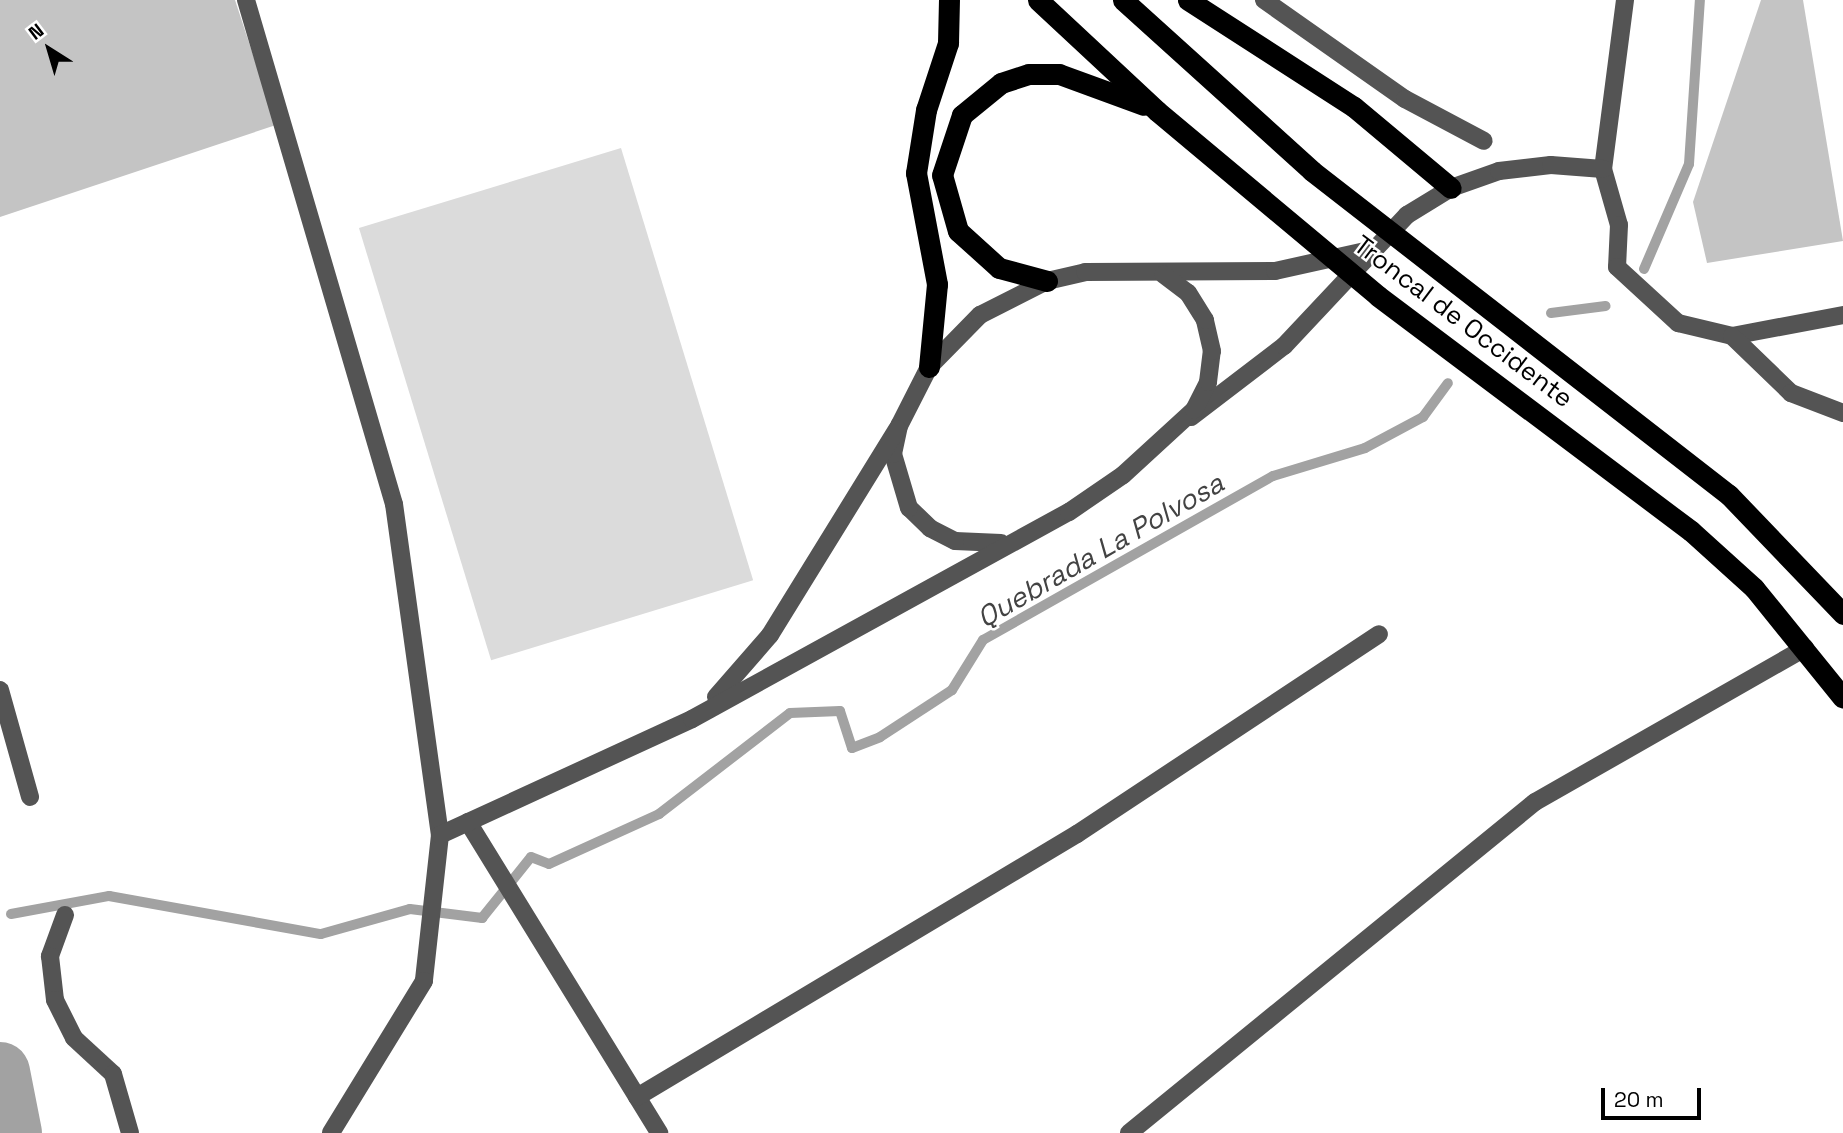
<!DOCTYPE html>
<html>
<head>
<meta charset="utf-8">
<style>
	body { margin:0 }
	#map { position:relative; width:1843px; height:1133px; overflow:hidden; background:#fff; font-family:"Space Grotesk",sans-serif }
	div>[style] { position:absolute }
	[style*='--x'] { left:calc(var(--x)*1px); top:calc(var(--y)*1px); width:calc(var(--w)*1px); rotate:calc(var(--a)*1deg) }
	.green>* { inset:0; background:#dbdbdb; transform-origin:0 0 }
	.stream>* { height:10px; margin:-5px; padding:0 5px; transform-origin:5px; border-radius:5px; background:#a2a2a2 }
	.river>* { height:60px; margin:-30px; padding:0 30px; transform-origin:30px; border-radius:30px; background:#a2a2a2 }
	.building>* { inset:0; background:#c4c4c4 }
	.minor>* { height:18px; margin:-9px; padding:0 9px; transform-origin:9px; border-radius:9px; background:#545454 }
	.highway>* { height:21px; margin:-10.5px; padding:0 10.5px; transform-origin:10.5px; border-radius:10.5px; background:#000 }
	span { translate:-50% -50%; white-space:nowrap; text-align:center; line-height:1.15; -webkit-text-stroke:5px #fff; paint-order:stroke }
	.street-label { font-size:26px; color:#000 }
	.water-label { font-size:28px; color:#434343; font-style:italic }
	.north { position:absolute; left:14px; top:14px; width:70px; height:70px; -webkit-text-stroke:5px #fff; paint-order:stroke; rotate:323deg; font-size:19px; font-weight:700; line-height:28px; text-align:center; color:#000 }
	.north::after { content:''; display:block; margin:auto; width:24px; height:32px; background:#000; clip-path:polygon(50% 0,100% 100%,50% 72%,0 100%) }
	.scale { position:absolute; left:1601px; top:1088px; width:100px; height:32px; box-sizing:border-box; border:4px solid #000; border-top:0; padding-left:9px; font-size:21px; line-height:24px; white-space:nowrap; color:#000; -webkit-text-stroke:5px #fff; paint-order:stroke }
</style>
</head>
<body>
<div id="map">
	<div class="green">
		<div style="left:621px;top:148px;width:452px;height:274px;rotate:73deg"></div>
	</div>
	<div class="stream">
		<div style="--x:1644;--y:269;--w:114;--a:-66.8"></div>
		<div style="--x:1689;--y:164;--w:164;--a:-86.2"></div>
		<div style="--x:1551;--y:313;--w:55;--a:-7.3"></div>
		<div style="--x:11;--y:914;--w:100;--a:-10.4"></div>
		<div style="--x:109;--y:896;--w:215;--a:10.2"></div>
		<div style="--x:321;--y:934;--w:92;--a:-15.7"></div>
		<div style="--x:410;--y:909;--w:73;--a:7.1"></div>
		<div style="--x:482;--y:918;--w:78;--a:-51.2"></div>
		<div style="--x:531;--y:857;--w:19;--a:21"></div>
		<div style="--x:549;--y:864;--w:121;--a:-24.4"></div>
		<div style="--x:659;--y:814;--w:165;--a:-37.6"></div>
		<div style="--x:790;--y:713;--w:50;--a:-2.3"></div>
		<div style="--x:840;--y:711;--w:39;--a:72"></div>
		<div style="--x:852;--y:748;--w:30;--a:-21"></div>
		<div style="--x:880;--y:737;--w:86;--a:-33.1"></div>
		<div style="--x:952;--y:690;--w:59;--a:-58.2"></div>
		<div style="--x:983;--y:640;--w:333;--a:-29.5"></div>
		<div style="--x:1273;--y:476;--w:96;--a:-16.9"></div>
		<div style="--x:1365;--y:448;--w:66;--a:-28.1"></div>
		<div style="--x:1423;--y:417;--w:42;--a:-53.7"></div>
	</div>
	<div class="river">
		<div style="--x:0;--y:1072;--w:62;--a:78.9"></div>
	</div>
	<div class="building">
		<div style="clip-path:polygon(0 0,235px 0,276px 125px,0 217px)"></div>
		<div style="clip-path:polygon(1761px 0,1803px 0,1843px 241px,1707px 263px,1693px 202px)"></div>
	</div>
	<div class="minor">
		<div style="--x:246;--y:0;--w:525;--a:73.64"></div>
		<div style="--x:394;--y:504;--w:334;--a:82.1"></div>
		<div style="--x:440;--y:835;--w:147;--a:96.3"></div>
		<div style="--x:424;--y:981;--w:178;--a:121.5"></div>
		<div style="--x:1264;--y:0;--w:172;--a:35.1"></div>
		<div style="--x:1405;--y:99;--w:89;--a:28"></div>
		<div style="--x:1625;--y:0;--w:170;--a:97.4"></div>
		<div style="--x:1603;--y:169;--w:58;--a:74.1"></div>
		<div style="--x:1619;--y:225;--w:42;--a:92.7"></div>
		<div style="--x:1617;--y:267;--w:83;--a:42.6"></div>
		<div style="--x:1678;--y:323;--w:56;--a:13.5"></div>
		<div style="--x:1732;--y:336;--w:113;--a:-10.7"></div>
		<div style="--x:1732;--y:336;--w:82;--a:44"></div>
		<div style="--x:1791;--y:393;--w:56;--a:21"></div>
		<div style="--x:1191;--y:417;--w:117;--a:-37.4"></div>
		<div style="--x:1284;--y:346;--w:180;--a:-46.8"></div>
		<div style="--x:1407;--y:215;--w:52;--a:-31.5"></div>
		<div style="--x:1451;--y:188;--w:51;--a:-19.5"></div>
		<div style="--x:1499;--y:171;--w:52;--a:-6.6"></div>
		<div style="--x:1551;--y:165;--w:52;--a:4.4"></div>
		<div style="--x:1001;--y:543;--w:46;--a:-177.5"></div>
		<div style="--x:955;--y:541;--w:28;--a:-153"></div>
		<div style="--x:930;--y:528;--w:29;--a:-136"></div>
		<div style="--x:909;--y:508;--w:56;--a:-106.5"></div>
		<div style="--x:893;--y:454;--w:29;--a:-78"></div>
		<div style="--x:899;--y:426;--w:66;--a:-63"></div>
		<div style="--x:929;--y:367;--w:73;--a:-45.6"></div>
		<div style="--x:980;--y:315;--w:75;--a:-26.9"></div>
		<div style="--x:1047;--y:281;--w:39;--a:-13"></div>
		<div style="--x:1085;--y:272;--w:190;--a:-0.3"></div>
		<div style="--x:1275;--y:271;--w:97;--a:-12.5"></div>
		<div style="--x:0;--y:690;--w:111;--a:74.3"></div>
		<div style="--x:716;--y:697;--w:82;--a:-48.9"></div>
		<div style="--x:770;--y:635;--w:242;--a:-58.3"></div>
		<div style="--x:468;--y:822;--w:365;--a:58.4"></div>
		<div style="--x:440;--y:835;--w:277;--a:-24.7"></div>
		<div style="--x:692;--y:719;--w:430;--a:-28.8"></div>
		<div style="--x:1069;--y:512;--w:65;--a:-34.4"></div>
		<div style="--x:1123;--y:475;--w:96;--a:-42.5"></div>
		<div style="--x:1194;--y:410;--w:31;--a:-63"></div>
		<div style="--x:1208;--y:382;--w:31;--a:-83"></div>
		<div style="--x:1212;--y:351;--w:32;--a:-103"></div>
		<div style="--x:1205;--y:320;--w:32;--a:-122"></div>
		<div style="--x:1188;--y:293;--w:31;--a:-143"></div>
		<div style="--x:65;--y:915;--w:44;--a:110.1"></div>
		<div style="--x:50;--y:956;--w:44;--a:83.5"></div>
		<div style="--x:55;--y:1000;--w:42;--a:63.4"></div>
		<div style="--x:74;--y:1038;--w:53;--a:42.7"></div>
		<div style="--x:113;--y:1074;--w:61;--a:73.9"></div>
		<div style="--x:637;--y:1097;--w:513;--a:-30.87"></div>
		<div style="--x:1077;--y:834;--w:362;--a:-33.5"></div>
		<div style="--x:1129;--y:1133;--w:524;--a:-39.19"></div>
		<div style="--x:1535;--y:802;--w:311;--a:-29.7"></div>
	</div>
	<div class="highway">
		<div style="--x:1038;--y:0;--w:163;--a:43"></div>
		<div style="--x:1157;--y:111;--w:288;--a:39.9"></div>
		<div style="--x:1378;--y:296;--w:391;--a:36.9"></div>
		<div style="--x:1691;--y:531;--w:85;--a:42.1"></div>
		<div style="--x:1754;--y:588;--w:141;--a:51"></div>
		<div style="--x:1123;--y:0;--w:255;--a:42.1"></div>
		<div style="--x:1312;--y:171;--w:528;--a:37.85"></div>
		<div style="--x:1729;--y:495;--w:165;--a:46.2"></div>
		<div style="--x:1188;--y:0;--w:197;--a:32.8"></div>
		<div style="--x:1354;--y:107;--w:126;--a:39.9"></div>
		<div style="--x:1047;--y:281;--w:50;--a:-164.8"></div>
		<div style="--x:999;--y:268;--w:55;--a:-137.9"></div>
		<div style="--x:958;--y:231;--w:58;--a:-105.9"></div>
		<div style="--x:942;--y:175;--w:63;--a:-71.6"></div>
		<div style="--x:962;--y:115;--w:50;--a:-39.4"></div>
		<div style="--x:1001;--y:83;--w:29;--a:-18"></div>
		<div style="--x:1029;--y:74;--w:30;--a:0"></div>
		<div style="--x:1059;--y:74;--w:90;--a:20"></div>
		<div style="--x:929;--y:367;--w:83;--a:-84.5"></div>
		<div style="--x:937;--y:284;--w:113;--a:-100.7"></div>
		<div style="--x:916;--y:173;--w:64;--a:-81"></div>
		<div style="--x:926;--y:110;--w:71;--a:-71.8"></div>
		<div style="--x:948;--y:43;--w:43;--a:-88.7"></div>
	</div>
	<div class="street-label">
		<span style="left:1463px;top:322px;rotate:37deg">Troncal de Occidente</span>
	</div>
	<div class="water-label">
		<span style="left:1100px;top:550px;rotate:-30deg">Quebrada La Polvosa</span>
	</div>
	<div class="north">N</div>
	<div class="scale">20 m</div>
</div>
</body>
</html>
